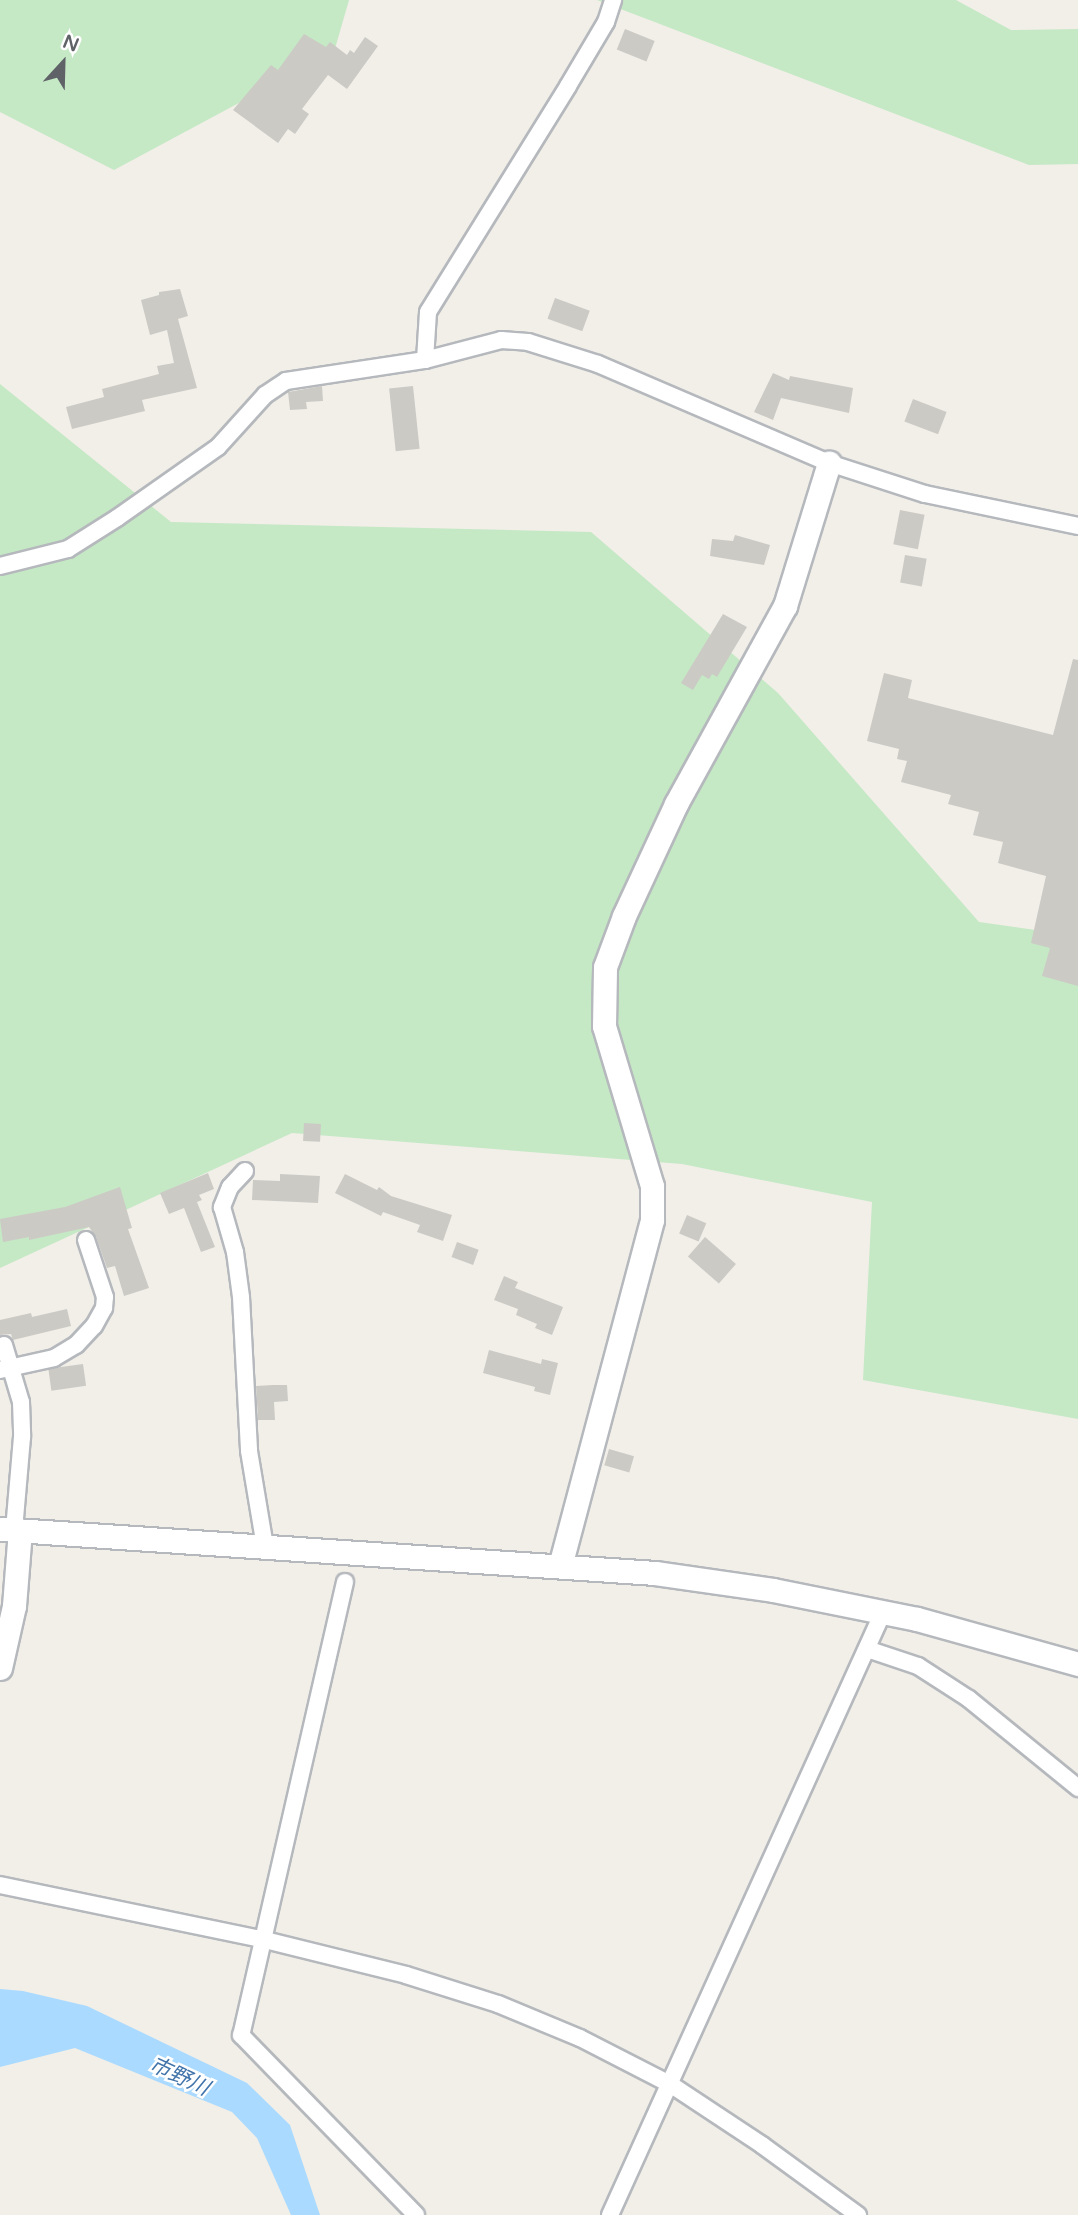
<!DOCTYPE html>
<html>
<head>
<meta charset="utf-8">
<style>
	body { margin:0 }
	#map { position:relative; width:1078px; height:2215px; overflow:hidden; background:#f1efe8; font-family:"Varela Round","Noto Sans JP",sans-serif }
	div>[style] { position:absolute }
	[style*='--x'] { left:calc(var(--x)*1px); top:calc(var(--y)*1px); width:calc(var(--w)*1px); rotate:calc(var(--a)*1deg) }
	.green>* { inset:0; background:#c5e8c5 }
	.water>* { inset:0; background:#aadaff }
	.building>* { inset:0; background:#cccac5; transform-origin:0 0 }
	.roads { filter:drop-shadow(2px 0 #b5b8bc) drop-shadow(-2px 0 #b5b8bc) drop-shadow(0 2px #b5b8bc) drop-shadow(0 -2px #b5b8bc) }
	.street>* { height:16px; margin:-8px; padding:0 8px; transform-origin:8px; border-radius:8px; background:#fff }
	.secondary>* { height:23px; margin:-11.5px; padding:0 11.5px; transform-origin:11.5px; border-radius:11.5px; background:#fff }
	span { translate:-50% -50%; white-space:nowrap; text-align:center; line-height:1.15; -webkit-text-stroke:5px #fff; paint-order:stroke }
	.water-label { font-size:21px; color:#4174aa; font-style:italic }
	.north { position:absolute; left:28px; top:28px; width:70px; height:70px; -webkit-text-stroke:5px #fff; paint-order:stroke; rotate:22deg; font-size:19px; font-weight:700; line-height:28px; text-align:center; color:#5f6368 }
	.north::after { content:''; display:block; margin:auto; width:24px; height:32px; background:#5f6368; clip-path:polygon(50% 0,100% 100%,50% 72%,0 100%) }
</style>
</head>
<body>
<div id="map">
	<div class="green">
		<div style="clip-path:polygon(0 0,349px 0,334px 52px,114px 170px,0 112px)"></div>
		<div style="clip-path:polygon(597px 0,956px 0,1011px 30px,1078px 29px,1078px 164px,1029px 165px)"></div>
		<div style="clip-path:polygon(0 384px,171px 522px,591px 532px,778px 693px,979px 922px,1078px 936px,1078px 1419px,863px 1380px,872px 1202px,682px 1164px,292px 1133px,0 1268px)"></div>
	</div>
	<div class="water">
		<div style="clip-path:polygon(0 1989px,23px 1991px,87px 2006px,247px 2083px,290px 2125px,320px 2215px,291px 2215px,257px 2138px,232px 2112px,75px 2048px,0 2067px)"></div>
	</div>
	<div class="building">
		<div style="left:625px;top:29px;width:32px;height:22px;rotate:22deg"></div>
		<div style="clip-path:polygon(304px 34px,326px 47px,330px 42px,347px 55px,350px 50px,354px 53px,365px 37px,378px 46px,347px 89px,328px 75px,302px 109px,309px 114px,295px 134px,288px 129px,278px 143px,233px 110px,271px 65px,278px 70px)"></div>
		<div style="clip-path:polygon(180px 289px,188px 316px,178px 319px,197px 388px,142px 400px,145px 411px,72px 429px,66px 407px,104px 397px,102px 389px,159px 374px,157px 366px,174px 363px,167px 330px,150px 335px,141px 300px,159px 295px,159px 292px)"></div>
		<div style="left:555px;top:298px;width:37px;height:22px;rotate:20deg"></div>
		<div style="clip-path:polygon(773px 373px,789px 380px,790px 376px,853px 388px,849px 413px,781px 398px,773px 420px,754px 412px)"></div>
		<div style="clip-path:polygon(322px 386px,323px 401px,306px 402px,307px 409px,290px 410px,288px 392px)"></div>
		<div style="left:413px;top:386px;width:63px;height:24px;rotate:84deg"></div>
		<div style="left:913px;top:399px;width:36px;height:24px;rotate:21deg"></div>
		<div style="left:900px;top:510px;width:25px;height:35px;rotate:11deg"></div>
		<div style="clip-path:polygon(735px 535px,770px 545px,764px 565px,710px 556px,712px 539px,733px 541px)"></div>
		<div style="left:905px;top:555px;width:22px;height:28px;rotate:10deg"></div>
		<div style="clip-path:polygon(723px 614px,747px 627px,717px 677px,712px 674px,709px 679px,702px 675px,693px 690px,681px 683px)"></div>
		<div style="clip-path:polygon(1073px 659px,1078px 660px,1078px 986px,1042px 976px,1050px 948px,1031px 943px,1046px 876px,998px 863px,1003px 842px,973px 835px,979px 812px,948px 804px,951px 795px,901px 782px,907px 761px,897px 759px,899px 749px,867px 741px,884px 673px,912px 680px,908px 698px,1053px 735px)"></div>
		<div style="left:304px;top:1123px;width:17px;height:18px;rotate:3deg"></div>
		<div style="clip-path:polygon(208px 1173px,214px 1189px,199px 1195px,202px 1200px,197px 1202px,215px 1247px,201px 1252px,184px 1208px,169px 1214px,160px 1193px)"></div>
		<div style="clip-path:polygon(280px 1174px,320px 1176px,318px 1203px,252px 1200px,253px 1180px,280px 1181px)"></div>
		<div style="clip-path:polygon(345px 1174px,377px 1190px,379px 1187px,391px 1196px,452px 1215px,443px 1241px,417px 1232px,420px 1225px,383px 1212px,381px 1216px,335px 1193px)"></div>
		<div style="clip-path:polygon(120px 1187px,132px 1228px,128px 1229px,149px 1288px,124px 1296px,115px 1266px,107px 1268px,96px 1237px,89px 1227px,29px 1240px,29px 1237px,3px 1242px,0 1219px,65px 1207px)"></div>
		<div style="left:687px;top:1215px;width:21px;height:20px;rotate:23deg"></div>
		<div style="left:705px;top:1237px;width:41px;height:26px;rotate:41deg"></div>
		<div style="left:457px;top:1242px;width:23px;height:16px;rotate:20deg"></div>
		<div style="clip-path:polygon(504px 1276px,518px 1282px,515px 1288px,563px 1307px,552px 1335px,535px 1328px,537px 1324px,516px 1315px,518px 1309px,494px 1300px)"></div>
		<div style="clip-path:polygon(67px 1309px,71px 1326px,13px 1340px,11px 1334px,0 1335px,0 1320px,31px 1313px,32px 1317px)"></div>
		<div style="clip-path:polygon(489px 1350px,541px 1364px,542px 1359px,558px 1363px,550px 1395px,534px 1391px,535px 1387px,483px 1373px)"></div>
		<div style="left:83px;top:1364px;width:22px;height:35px;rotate:82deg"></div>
		<div style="clip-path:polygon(273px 1385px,287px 1385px,288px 1401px,274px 1402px,275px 1420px,258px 1420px,256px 1386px)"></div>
		<div style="left:609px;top:1449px;width:26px;height:17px;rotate:16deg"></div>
	</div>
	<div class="roads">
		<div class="street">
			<div style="--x:425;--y:360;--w:48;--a:-86.4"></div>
			<div style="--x:428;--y:312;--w:266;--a:-58.2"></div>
			<div style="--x:568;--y:86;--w:74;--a:-59.3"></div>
			<div style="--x:606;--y:22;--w:23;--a:-72"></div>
			<div style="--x:0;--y:566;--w:70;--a:-14"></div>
			<div style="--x:68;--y:549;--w:58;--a:-32.3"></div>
			<div style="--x:117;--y:518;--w:123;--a:-35.1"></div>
			<div style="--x:218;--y:447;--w:70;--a:-47.9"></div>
			<div style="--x:265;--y:395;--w:25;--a:-34"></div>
			<div style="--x:286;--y:381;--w:141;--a:-8.6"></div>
			<div style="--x:425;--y:360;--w:79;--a:-14.7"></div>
			<div style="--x:501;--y:340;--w:27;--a:4"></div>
			<div style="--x:528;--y:342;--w:73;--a:17.4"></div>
			<div style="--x:598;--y:364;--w:251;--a:23.2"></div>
			<div style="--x:829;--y:463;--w:101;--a:17.9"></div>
			<div style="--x:925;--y:494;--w:156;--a:11.8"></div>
			<div style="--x:245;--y:1171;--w:22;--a:133"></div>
			<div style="--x:230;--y:1187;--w:22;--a:112"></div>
			<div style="--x:222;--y:1207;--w:47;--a:73.9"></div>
			<div style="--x:235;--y:1252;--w:45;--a:82.4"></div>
			<div style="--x:241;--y:1297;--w:154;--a:87"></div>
			<div style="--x:249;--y:1451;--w:97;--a:80.5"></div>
			<div style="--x:4;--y:1345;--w:59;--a:73.4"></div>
			<div style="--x:21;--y:1402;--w:35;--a:88"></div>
			<div style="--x:22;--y:1437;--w:93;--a:94.9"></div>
			<div style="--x:0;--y:1370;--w:55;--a:-12.5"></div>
			<div style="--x:54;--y:1358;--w:26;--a:-31"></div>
			<div style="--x:76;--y:1345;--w:26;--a:-47"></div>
			<div style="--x:94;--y:1326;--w:21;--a:-61"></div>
			<div style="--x:104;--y:1308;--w:11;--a:-85"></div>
			<div style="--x:105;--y:1297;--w:60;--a:-108.4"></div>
			<div style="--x:345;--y:1582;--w:465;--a:102.9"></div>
			<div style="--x:241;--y:2035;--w:251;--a:45.8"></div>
			<div style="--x:867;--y:1649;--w:54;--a:18.4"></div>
			<div style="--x:918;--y:1666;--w:61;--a:32.9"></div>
			<div style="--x:969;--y:1699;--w:141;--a:39.2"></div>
			<div style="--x:0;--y:1885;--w:267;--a:11.7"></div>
			<div style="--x:261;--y:1939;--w:149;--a:13.9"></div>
			<div style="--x:406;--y:1975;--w:96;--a:17.5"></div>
			<div style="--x:498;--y:2004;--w:89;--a:22.5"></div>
			<div style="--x:580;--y:2038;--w:101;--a:27.1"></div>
			<div style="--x:670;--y:2084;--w:110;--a:33.5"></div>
			<div style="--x:762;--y:2145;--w:119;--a:36.1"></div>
			<div style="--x:610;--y:2215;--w:662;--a:-65.64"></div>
		</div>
		<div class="secondary">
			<div style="--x:0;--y:1529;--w:656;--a:3.84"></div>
			<div style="--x:655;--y:1573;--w:119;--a:8.2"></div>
			<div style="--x:773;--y:1590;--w:147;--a:11.4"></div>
			<div style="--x:917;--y:1619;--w:167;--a:15.6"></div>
			<div style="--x:560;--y:1566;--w:358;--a:-75.1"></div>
			<div style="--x:652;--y:1220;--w:34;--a:-90"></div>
			<div style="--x:652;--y:1186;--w:167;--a:-106.7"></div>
			<div style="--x:604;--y:1026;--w:59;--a:-89"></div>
			<div style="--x:605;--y:967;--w:54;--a:-69.6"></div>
			<div style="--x:624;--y:916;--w:123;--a:-65.1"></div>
			<div style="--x:676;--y:804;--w:226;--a:-61.2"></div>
			<div style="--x:785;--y:606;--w:150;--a:-72.9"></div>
			<div style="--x:0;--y:1668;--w:64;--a:-77.3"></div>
			<div style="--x:14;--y:1606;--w:76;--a:-85.5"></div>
		</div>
	</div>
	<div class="water-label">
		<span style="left:179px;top:2077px;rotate:25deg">市野川</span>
	</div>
	<div class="north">N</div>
</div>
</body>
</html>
